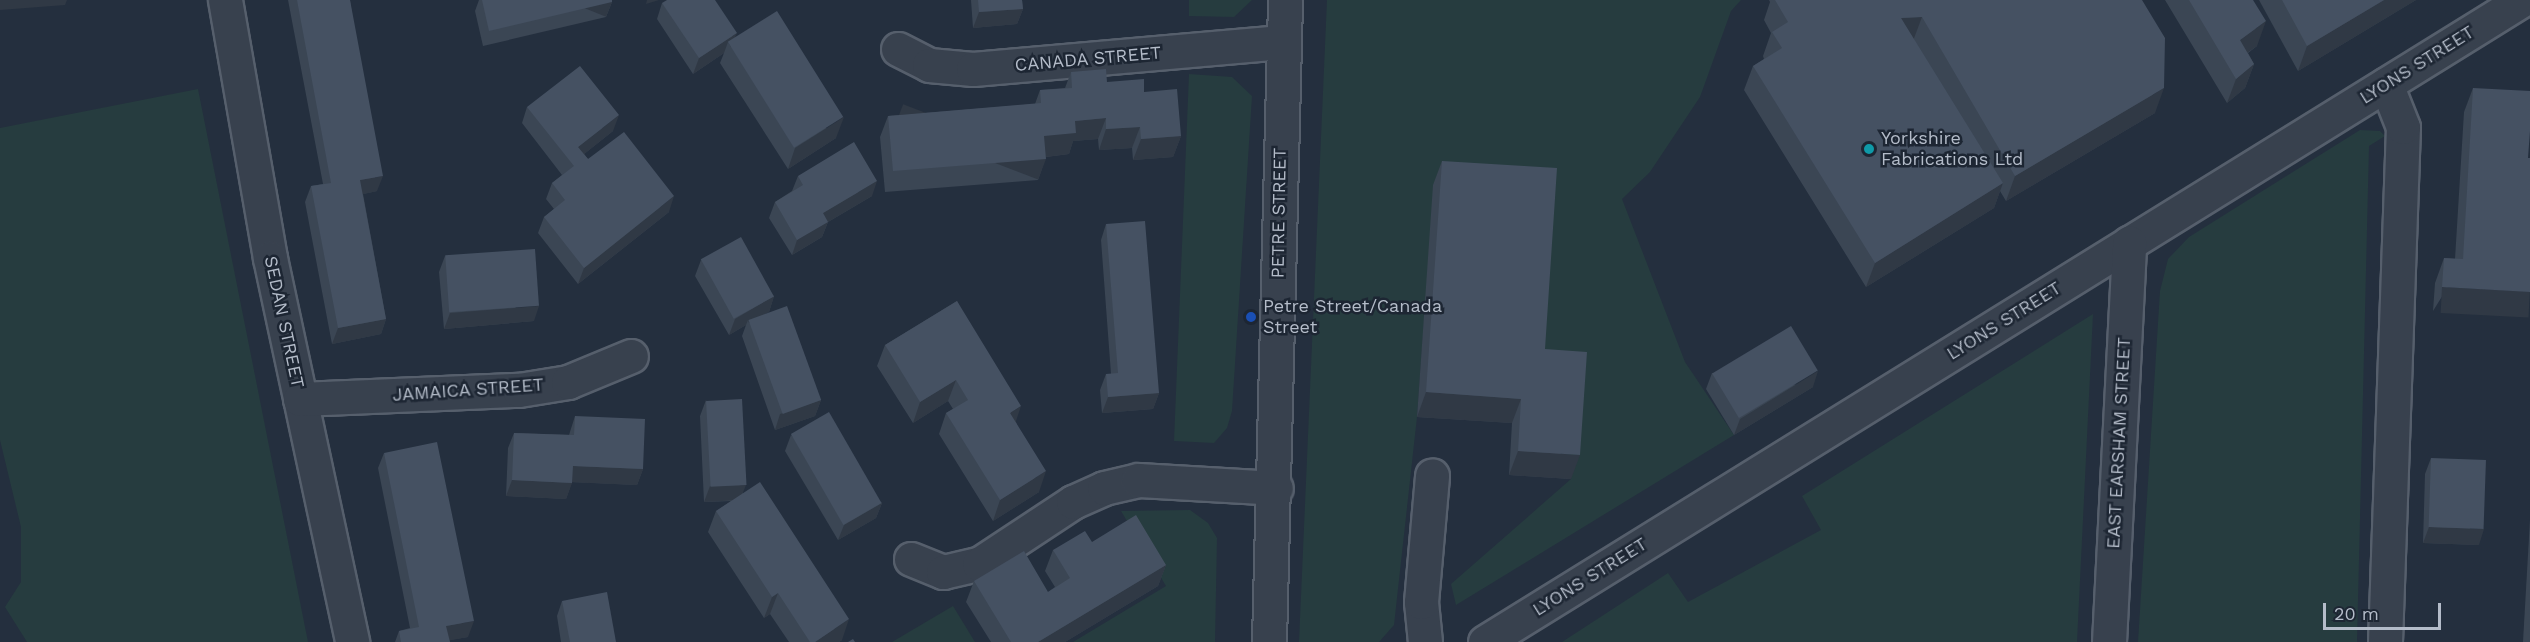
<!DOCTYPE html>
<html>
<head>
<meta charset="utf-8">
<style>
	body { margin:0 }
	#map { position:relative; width:2530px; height:642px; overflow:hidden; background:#242f3e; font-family:"Work Sans",sans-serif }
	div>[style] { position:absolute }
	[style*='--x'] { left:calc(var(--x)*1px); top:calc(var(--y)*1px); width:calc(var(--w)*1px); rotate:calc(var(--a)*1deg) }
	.green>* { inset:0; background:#263c3f }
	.roads { filter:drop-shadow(2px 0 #565f6c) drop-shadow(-2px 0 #565f6c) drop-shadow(0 2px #565f6c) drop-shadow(0 -2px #565f6c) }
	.minor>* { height:33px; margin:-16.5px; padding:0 16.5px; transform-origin:16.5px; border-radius:16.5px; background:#38414e }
	.wall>* { inset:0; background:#3b4654 }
	.shaded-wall>* { inset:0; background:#303945; transform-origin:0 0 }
	.building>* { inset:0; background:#455162; transform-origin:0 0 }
	.dots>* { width:16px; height:16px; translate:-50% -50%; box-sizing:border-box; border:3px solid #1d2633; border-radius:50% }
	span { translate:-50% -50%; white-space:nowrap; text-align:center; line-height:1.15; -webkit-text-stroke:5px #1d2633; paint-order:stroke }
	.street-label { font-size:18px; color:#b4bcc9 }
	.poi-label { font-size:18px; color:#b4bcc9 }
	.left { translate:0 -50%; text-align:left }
	.scale { position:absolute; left:2323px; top:603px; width:118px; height:27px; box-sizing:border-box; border:3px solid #b4bcc9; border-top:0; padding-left:8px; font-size:18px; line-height:21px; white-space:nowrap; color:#b4bcc9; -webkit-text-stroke:4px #1d2633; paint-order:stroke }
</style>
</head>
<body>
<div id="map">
	<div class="green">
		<div style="clip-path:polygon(1189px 0,1252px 0,1234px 17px,1189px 16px)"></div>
		<div style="clip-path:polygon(1327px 0,1741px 0,1731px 11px,1700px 97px,1650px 172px,1622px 199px,1685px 362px,1734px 435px,1456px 605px,1451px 584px,1571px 479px,1536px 374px,1434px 185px,1417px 417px,1394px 625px,1379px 642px,1299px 642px)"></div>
		<div style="clip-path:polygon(1189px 74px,1232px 77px,1252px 96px,1232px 411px,1227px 428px,1214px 443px,1174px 441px)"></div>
		<div style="clip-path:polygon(198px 89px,308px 642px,27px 642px,5px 607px,21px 582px,21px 527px,0 440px,0 128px)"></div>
		<div style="clip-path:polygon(2360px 130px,2380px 131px,2385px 136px,2369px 146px,2357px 642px,2138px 642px,2160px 291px,2168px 259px,2189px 237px)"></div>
		<div style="clip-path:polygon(2093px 314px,2077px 642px,1562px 642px,1668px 573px,1688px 602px,1821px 530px,1802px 496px)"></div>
		<div style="clip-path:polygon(1190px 510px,1208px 523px,1217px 538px,1215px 642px,1073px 642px,1166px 586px,1121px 511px)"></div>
		<div style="clip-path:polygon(953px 606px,975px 642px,892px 642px)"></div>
	</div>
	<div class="roads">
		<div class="minor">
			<div style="--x:225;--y:0;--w:262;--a:80.1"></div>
			<div style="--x:270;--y:258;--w:393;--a:77.9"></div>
			<div style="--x:898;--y:49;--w:35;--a:27"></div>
			<div style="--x:929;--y:65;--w:44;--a:5.2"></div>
			<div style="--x:973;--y:69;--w:310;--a:-5"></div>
			<div style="--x:300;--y:399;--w:219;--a:-2.4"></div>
			<div style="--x:519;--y:390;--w:50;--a:-9.3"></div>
			<div style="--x:568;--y:382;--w:68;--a:-22.4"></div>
			<div style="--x:911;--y:559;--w:35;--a:22"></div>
			<div style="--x:943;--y:572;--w:37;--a:-13"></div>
			<div style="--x:979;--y:564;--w:113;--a:-33.4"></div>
			<div style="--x:1073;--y:502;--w:34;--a:-24"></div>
			<div style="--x:1104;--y:488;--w:35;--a:-13"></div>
			<div style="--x:1138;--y:480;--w:138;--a:3.3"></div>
			<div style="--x:1269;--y:642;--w:642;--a:-88.57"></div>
			<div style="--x:1425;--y:642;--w:40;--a:-95.7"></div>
			<div style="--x:1421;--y:602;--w:127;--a:-85"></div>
			<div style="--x:1485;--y:642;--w:1220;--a:-31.76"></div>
			<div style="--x:2109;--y:642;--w:400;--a:-87.1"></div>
			<div style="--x:2385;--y:642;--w:515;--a:-88"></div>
			<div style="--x:2403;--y:127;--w:46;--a:-111.6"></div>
		</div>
	</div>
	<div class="wall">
		<div style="clip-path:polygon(288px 0,350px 0,377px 191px,363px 194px,386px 319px,381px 334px,332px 344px,305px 202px,311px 186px,323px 184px)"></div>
		<div style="clip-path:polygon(479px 0,612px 0,612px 2px,606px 17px,483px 46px,475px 11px)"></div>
		<div style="clip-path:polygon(971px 0,1022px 0,1023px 9px,1017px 24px,973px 28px)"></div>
		<div style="clip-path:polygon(1769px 0,2142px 0,2155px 113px,2006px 201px,2000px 191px,1994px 208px,1866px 287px,1744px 90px,1753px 66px,1764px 59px,1763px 56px,1771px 33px,1764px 20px,1770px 2px)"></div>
		<div style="clip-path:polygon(2165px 0,2253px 0,2257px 46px,2248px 53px,2254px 64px,2245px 88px,2227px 103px)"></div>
		<div style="clip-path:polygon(2259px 0,2416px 0,2298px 71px)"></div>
		<div style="clip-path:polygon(662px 3px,735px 37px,836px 138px,788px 169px,720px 63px,724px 53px,693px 74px,657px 19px)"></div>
		<div style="clip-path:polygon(1071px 72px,1144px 92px,1181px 136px,1173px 157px,1133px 160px,1132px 148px,1099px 150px,1098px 139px,1073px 141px,1069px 154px,1046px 157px,1038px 180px,885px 192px,880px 137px,888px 116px,1035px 104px,1040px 90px,1065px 88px)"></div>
		<div style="clip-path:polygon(2473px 88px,2528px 158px,2433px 311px,2435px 283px,2444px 258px,2455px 259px,2464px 112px)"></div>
		<div style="clip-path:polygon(527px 107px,613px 131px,584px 154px,588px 159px,669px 212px,578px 284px,538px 233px,544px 217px,554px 209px,546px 199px,552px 183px,562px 175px,522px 123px)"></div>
		<div style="clip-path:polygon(1442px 161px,1571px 479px,1509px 475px,1512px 423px,1417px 417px,1433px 185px)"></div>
		<div style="clip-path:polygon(798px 176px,872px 196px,828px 222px,822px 237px,792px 255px,769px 218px,775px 202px,792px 191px)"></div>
		<div style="clip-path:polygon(1106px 224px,1159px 393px,1153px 409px,1102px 413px,1100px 390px,1106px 374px,1111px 374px,1101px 240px)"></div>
		<div style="clip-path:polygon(445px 256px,534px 321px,444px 329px,439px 272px)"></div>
		<div style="clip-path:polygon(701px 260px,774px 296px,769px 312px,764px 314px,821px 400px,815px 416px,775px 430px,742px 336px,746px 325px,729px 335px,695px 276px)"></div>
		<div style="clip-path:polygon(957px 301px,1016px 422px,1039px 492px,993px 521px,939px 434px,946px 413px,953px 409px,948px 401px,913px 423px,877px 366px,885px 345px)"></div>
		<div style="clip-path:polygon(1712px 373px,1813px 387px,1734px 435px,1706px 389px)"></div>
		<div style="clip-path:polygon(706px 400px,743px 493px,842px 640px,839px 642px,789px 642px,770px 614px,764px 618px,708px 532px,716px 511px,731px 501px,704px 502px,700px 416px)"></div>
		<div style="clip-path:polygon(575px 416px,643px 469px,637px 485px,572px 482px,566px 499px,506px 496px,508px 448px,514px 433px,569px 435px)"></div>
		<div style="clip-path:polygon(791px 435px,882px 503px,876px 518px,838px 540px,785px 451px)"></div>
		<div style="clip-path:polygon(384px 453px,468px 637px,449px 640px,450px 642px,395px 642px,399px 631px,410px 628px,378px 468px)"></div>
		<div style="clip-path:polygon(2431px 458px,2479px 545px,2423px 543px,2425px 474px)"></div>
		<div style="clip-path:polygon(2530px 520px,2530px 642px,2523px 642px)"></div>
		<div style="clip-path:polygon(1092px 542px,1166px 565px,1158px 586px,1065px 642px,991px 642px,966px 602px,974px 581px,1048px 592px,1055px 587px,1045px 571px,1053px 550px)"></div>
		<div style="clip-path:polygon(562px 601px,616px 642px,561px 642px,557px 616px)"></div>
	</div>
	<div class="shaded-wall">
		<div style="clip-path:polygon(0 0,67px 0,65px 5px,0 10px)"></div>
		<div style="clip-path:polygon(647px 0,659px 0,646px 4px)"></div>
		<div style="clip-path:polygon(2384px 0,2416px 0,2298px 71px,2307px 46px)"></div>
		<div style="left:612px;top:2px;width:16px;height:126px;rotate:112deg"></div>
		<div style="clip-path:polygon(1023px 9px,1017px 24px,973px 28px,979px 12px)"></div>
		<div style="clip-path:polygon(1922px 17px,1913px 41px,1901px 18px)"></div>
		<div style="clip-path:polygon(2266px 21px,2257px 46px,2231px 64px,2240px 40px)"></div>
		<div style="clip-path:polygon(737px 33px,731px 47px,728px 42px,724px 53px,693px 74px,699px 58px)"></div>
		<div style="clip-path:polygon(2254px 64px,2245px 88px,2227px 103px,2236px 79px)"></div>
		<div style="clip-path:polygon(2164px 88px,2155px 113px,2006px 201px,2015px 176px)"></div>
		<div style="clip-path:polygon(619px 115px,613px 131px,573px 163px,578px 147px)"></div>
		<div style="clip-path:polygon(844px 117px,836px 138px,788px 169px,795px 148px)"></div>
		<div style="clip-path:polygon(1106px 118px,1098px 139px,1073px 141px,1069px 154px,1037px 158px,1044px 136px,1075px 121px)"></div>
		<div style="clip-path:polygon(1140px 127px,1132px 148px,1099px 150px,1106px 129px)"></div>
		<div style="clip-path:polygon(1181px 136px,1173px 157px,1133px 160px,1141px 139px)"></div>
		<div style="left:1046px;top:159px;width:22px;height:153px;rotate:111deg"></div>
		<div style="clip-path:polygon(383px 176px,377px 191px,355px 196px,360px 180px)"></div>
		<div style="clip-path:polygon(877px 181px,872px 196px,828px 222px,822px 237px,792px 255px,797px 240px,823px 213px)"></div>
		<div style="clip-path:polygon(2003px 183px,1994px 208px,1866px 287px,1875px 263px)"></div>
		<div style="clip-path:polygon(674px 196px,669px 212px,578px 284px,584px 268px)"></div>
		<div style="left:2442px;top:287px;width:88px;height:26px;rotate:3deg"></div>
		<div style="clip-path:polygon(774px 296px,769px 312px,749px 323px,748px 320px,746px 325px,729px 335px,735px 319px)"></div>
		<div style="clip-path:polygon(539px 306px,534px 321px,444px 329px,450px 313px)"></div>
		<div style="clip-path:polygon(386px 319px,381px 334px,332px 344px,338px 328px)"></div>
		<div style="clip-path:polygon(1818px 371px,1813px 387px,1734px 435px,1740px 419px)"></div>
		<div style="clip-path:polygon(956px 380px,948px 401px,913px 423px,920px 402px)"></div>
		<div style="clip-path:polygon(1426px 392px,1521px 399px,1512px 423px,1417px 417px)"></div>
		<div style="clip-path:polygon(1159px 393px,1153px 409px,1102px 413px,1108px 397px)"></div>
		<div style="clip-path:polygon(821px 400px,815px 416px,775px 430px,780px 414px)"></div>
		<div style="clip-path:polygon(1021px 406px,1014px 427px,1010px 413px)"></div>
		<div style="clip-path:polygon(1518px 451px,1580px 455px,1571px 479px,1509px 475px)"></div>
		<div style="clip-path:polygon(573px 466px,643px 469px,637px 485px,567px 482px)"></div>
		<div style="clip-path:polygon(1046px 471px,1039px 492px,993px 521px,1000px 500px)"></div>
		<div style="clip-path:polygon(512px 480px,572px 483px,566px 499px,506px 496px)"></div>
		<div style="clip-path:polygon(746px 485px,740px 500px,704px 502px,710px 486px)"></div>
		<div style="clip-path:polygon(882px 503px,876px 518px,838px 540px,844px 525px)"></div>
		<div style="clip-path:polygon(2429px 527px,2484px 529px,2479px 545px,2423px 543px)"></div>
		<div style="clip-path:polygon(1166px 565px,1158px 586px,1065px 642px,1038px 642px)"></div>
		<div style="clip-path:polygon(778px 593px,770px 614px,764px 618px,772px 597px)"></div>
		<div style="clip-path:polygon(849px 619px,842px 640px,839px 642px,815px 642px)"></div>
		<div style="clip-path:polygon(474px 621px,468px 637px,441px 642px,446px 626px)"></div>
	</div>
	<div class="building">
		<div style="clip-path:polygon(297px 0,350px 0,383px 176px,360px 180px,386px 319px,338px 328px,311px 186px,331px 183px)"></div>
		<div style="clip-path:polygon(482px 0,612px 0,612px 2px,489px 31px)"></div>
		<div style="clip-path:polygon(667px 0,715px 0,737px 33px,699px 58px,662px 3px)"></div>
		<div style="clip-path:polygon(978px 0,1022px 0,1023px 9px,979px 12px)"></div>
		<div style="clip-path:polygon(1775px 0,2142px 0,2165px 38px,2164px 88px,2015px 176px,1922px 17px,1901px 18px,2003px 183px,1875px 263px,1753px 66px,1782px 48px,1772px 32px,1788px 22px)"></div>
		<div style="clip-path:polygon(2189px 0,2253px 0,2266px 21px,2240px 40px,2254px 64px,2236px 79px)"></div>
		<div style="clip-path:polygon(2282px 0,2384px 0,2307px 46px)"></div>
		<div style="left:777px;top:11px;width:125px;height:58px;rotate:58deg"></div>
		<div style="clip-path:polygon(580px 66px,619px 115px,578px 147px,588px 159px,624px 132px,674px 196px,584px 268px,544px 217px,565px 200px,552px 183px,574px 166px,527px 107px)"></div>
		<div style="clip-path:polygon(1106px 69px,1107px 82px,1144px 79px,1144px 92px,1177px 89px,1181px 136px,1141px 139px,1140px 127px,1106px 129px,1106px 118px,1075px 121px,1076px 133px,1044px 136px,1046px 159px,893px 171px,888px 116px,1041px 103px,1040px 90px,1072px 88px,1071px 72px)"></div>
		<div style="clip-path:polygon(2473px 88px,2530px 91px,2530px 131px,2528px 158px,2530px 158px,2530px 292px,2442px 287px,2444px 258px,2463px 259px)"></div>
		<div style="clip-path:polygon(854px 142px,877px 181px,823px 213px,828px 222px,797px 240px,775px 202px,803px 185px,798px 176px)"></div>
		<div style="clip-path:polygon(1442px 161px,1557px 168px,1545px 349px,1587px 352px,1580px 455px,1518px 451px,1521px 399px,1426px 392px)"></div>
		<div style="clip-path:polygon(1145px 221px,1159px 393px,1108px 397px,1106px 374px,1118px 373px,1106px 224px)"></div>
		<div style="left:741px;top:237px;width:68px;height:46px;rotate:61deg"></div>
		<div style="left:535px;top:249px;width:57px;height:90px;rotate:86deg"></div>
		<div style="clip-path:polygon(957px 301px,1021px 406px,1010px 413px,1046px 471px,1000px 500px,946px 413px,968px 400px,956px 380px,920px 402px,885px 345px)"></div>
		<div style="left:787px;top:306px;width:100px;height:41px;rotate:70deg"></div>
		<div style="left:1791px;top:326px;width:52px;height:92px;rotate:59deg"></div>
		<div style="left:742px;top:399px;width:86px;height:36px;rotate:87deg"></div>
		<div style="left:829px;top:412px;width:105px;height:44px;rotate:60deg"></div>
		<div style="clip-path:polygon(575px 416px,645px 419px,643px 469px,573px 466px,572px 483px,512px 480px,514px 433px,574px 435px)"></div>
		<div style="clip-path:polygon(437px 442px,474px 621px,446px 626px,450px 642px,401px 642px,399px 631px,419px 627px,384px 453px)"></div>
		<div style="left:2431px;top:458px;width:55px;height:69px;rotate:2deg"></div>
		<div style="clip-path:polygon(760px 482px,849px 619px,815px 642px,810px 642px,778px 593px,772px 597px,716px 511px)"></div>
		<div style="clip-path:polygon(1136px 515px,1166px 565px,1038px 642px,1011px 642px,974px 581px,1024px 551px,1048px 592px,1070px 578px,1053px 550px,1085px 531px,1092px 542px)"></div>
		<div style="clip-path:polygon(607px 592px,616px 642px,570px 642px,562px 601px)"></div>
		<div style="clip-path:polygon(853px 639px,855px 642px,848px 642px)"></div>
	</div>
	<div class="dots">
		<div style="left:1869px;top:149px;background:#0f9aa8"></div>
		<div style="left:1251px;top:317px;background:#1a4fb4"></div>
	</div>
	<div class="street-label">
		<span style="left:1088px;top:59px;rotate:-5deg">CANADA STREET</span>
		<span style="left:2417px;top:65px;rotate:-32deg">LYONS STREET</span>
		<span style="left:1279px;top:213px;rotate:-89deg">PETRE STREET</span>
		<span style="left:2004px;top:321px;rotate:-32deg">LYONS STREET</span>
		<span style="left:284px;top:322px;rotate:78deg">SEDAN STREET</span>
		<span style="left:468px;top:390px;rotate:-4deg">JAMAICA STREET</span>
		<span style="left:2119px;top:443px;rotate:-87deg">EAST EARSHAM STREET</span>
		<span style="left:1590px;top:577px;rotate:-32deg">LYONS STREET</span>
	</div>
	<div class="poi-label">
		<span class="left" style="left:1881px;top:149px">Yorkshire<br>Fabrications Ltd</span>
		<span class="left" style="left:1263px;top:317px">Petre Street/Canada<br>Street</span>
	</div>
	<div class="scale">20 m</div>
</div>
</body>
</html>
